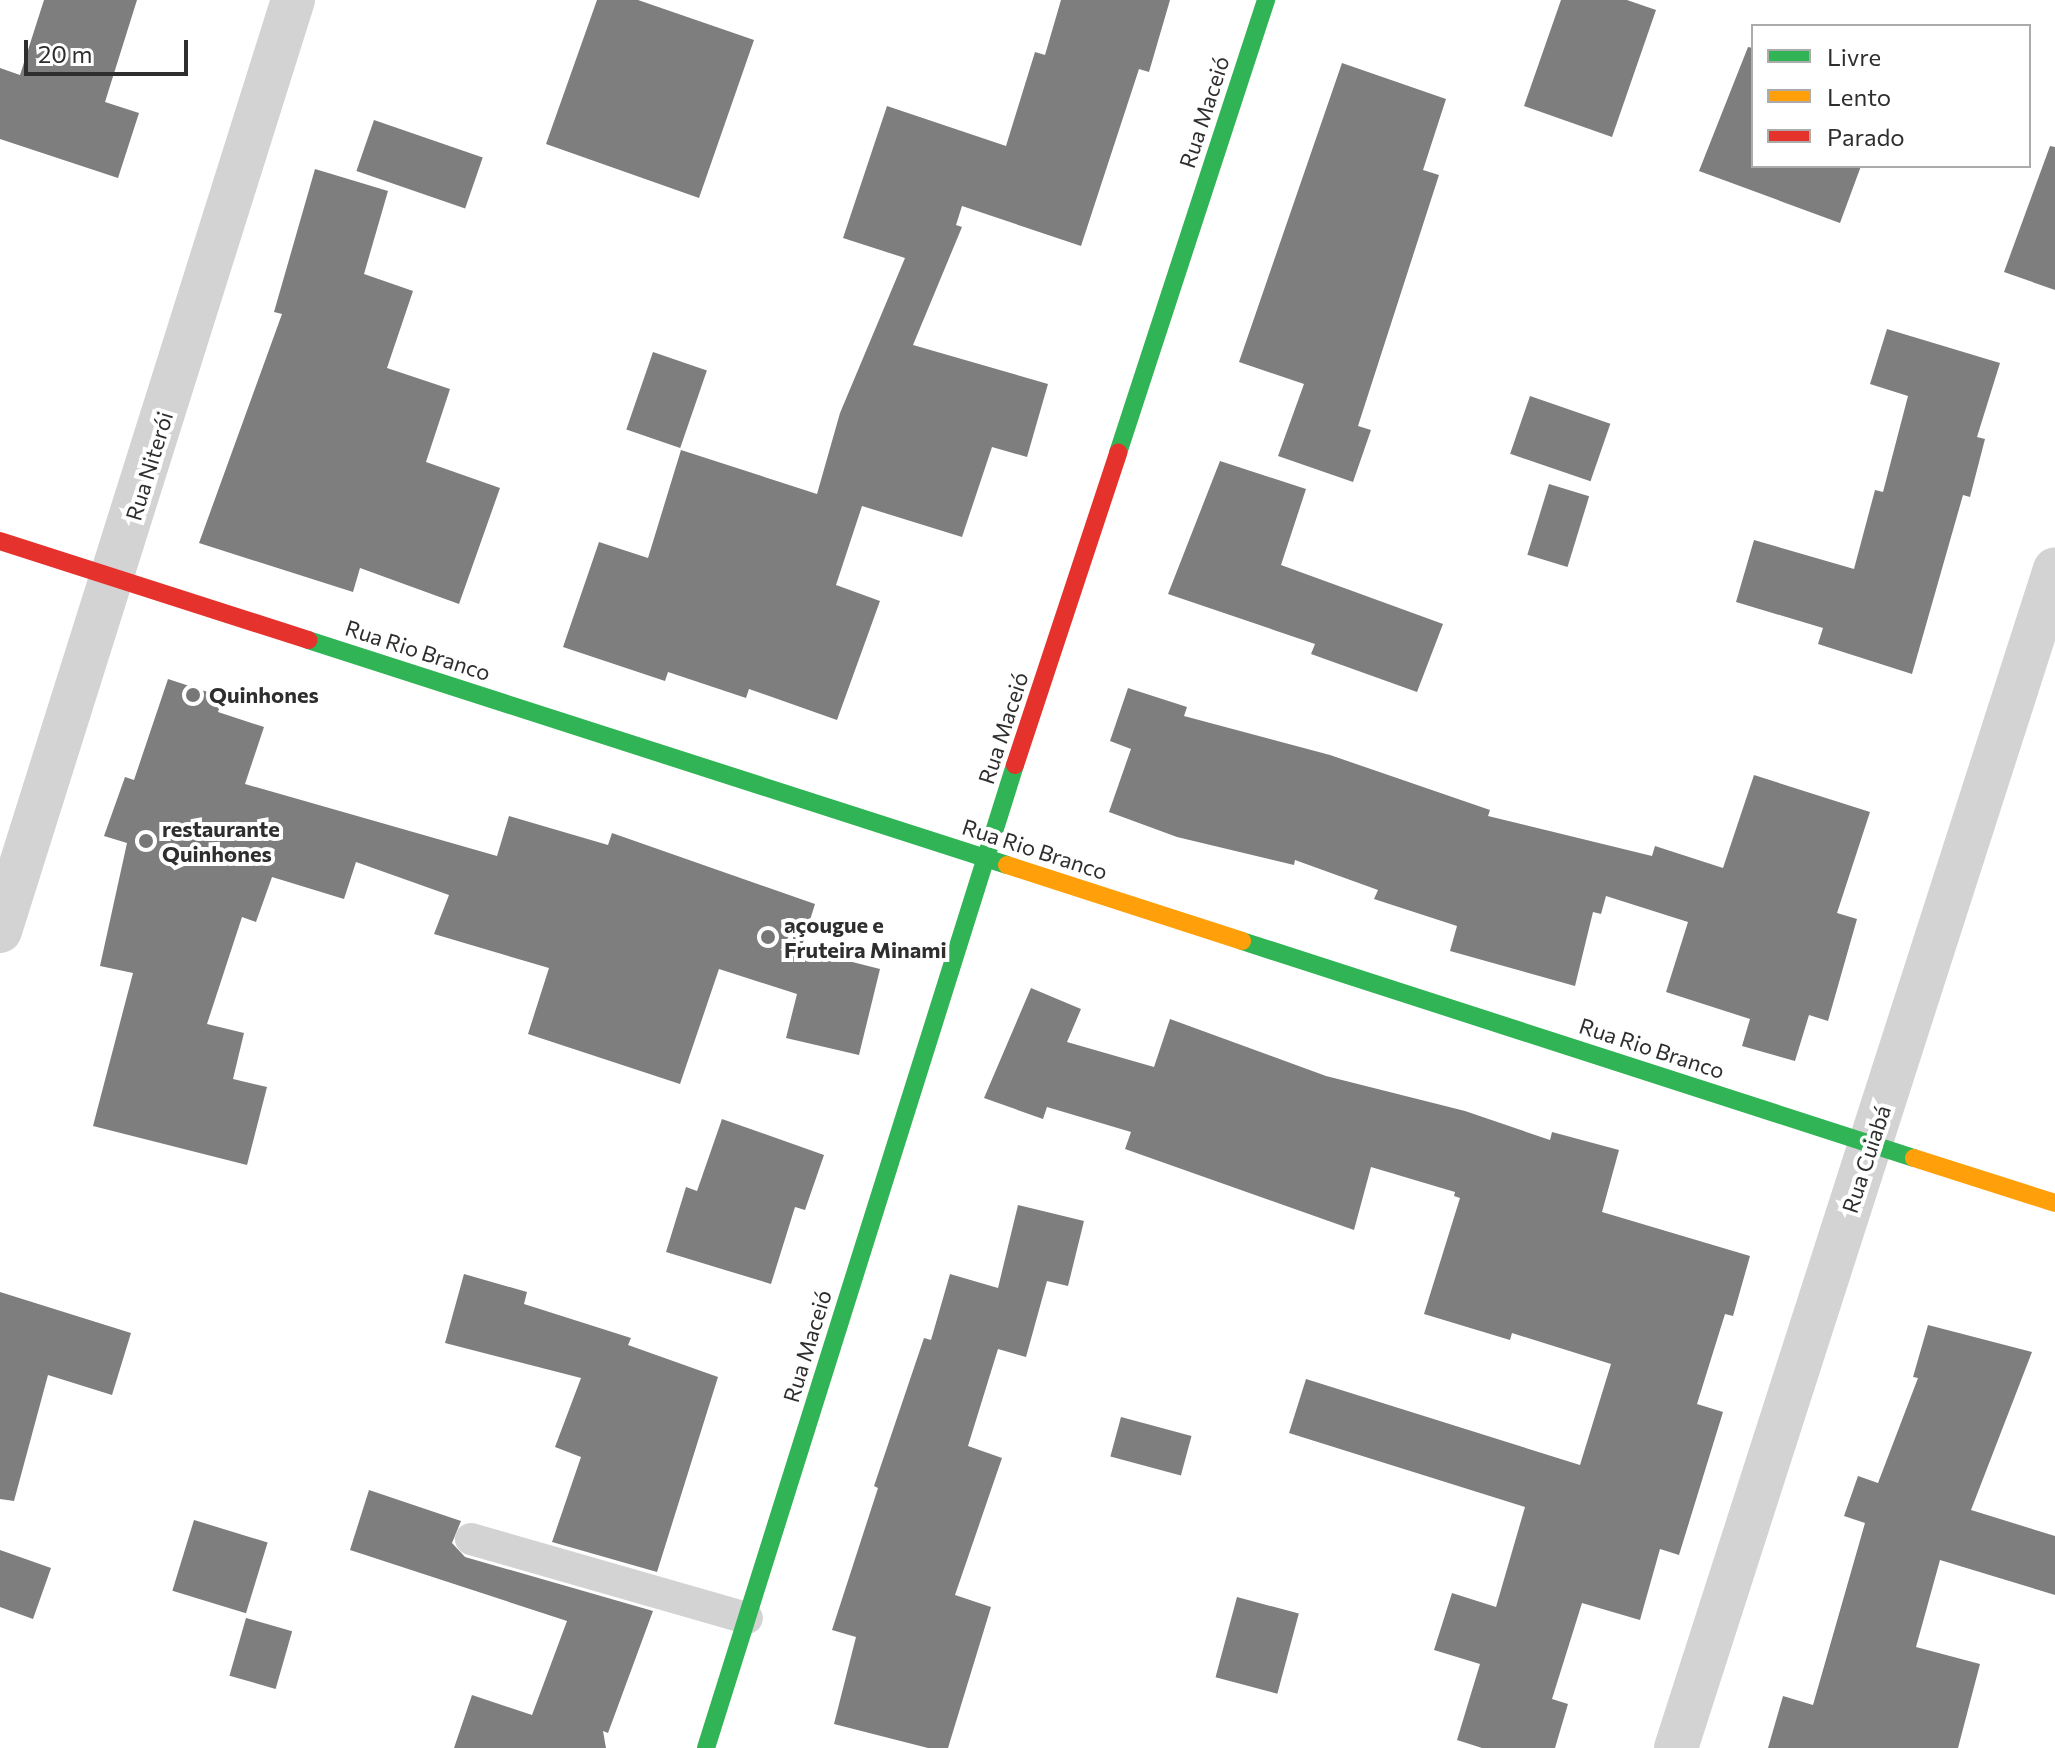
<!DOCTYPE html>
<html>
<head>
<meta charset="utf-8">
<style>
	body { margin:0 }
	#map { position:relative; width:2055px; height:1748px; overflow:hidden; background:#fff; font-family:Commissioner,sans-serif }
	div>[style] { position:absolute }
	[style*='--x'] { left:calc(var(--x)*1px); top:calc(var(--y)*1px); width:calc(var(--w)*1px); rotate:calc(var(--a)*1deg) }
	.building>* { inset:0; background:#7e7e7e; transform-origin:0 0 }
	.lane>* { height:32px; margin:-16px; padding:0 16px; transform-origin:16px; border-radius:16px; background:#d3d3d3 }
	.street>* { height:44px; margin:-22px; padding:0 22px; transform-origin:22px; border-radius:22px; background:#d3d3d3 }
	.fast>* { height:18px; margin:-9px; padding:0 9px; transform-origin:9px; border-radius:9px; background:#30b455 }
	.slow>* { height:18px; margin:-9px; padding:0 9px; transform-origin:9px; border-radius:9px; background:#ff9f0a }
	.jam>* { height:18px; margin:-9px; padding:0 9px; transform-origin:9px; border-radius:9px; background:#e5322d }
	.dots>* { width:22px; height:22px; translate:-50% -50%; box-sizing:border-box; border:4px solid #fff; border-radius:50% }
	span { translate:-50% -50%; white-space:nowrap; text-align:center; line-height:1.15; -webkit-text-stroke:8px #fff; paint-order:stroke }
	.street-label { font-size:22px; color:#2e2e2e }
	.poi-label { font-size:22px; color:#2e2e2e; font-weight:700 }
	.left { translate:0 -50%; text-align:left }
	.legend { position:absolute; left:1751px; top:24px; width:280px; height:144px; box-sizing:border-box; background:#fff; border:2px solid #ababab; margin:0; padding:10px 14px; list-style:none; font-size:24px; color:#2e2e2e }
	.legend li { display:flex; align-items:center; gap:16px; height:40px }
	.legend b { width:40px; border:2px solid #ababab }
	.scale { position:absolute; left:24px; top:40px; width:164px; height:36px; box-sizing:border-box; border:4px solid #2e2e2e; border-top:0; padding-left:10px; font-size:24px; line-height:28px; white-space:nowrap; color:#2e2e2e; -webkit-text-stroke:6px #fff; paint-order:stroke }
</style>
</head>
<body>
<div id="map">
	<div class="building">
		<div style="clip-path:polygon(44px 0,137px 0,105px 102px,139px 113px,118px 178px,0 139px,0 68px,20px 75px)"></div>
		<div style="clip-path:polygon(597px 0,638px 0,754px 40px,699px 198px,546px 144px)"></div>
		<div style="clip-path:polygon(1061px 0,1170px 0,1149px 72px,1139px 69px,1081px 246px,962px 206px,956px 225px,962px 227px,913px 345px,1048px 384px,1027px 457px,992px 447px,962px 537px,862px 506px,836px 585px,880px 601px,837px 720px,749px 689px,746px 698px,668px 672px,665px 681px,563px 647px,599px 542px,648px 558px,681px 450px,817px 494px,840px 413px,905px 258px,843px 238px,887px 106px,1006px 146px,1035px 52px,1045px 55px)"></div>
		<div style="clip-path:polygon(1561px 0,1627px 0,1656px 10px,1612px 137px,1524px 106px)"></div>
		<div style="clip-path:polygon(1748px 47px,1753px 48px,1753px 166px,1861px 166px,1840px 223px,1699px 171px)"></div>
		<div style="clip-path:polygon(1342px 63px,1446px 99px,1423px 170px,1439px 175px,1358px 426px,1371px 430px,1353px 482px,1278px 456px,1304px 384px,1239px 362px)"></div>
		<div style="left:374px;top:120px;width:115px;height:54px;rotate:19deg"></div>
		<div style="clip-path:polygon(2050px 146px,2055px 147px,2055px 290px,2004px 272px)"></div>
		<div style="clip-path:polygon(315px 169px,388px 191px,364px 274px,413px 291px,387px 368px,450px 389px,426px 462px,500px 488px,459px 604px,360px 568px,353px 592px,199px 543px,282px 314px,274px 312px)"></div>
		<div style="clip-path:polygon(1887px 329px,2000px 363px,1977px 437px,1985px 439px,1970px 497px,1963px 495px,1912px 674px,1818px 644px,1823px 628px,1736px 602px,1754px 540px,1854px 569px,1875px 490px,1883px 492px,1908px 396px,1870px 384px)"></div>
		<div style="left:653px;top:352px;width:57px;height:82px;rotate:19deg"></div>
		<div style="left:1530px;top:396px;width:85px;height:61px;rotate:19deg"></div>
		<div style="clip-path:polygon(1220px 461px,1306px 489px,1281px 565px,1443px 624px,1417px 692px,1311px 654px,1315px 644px,1168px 594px)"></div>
		<div style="left:1549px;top:484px;width:42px;height:74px;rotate:17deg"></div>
		<div style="clip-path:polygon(168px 679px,223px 697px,218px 712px,264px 727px,245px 784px,497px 856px,509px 816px,608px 845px,612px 833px,815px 904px,801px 949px,880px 969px,859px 1055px,786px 1038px,797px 994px,719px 969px,680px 1084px,528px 1034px,549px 968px,434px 934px,449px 895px,356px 862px,344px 899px,272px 877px,256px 922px,242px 917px,207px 1024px,244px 1033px,233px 1079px,267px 1087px,247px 1165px,93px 1126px,133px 973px,100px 966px,127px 843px,104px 836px,125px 777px,134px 780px)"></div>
		<div style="clip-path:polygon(1128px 688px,1187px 707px,1184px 716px,1330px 755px,1490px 810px,1488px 816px,1652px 856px,1655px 846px,1723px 868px,1754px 775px,1870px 812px,1837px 913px,1857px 919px,1828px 1021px,1809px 1015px,1795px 1061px,1742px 1046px,1750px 1019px,1666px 992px,1688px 922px,1606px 896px,1601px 914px,1593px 912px,1575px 986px,1450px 951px,1457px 926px,1374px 899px,1378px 890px,1295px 860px,1294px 865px,1177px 837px,1109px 812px,1131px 749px,1110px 741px)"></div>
		<div style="clip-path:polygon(1031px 988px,1081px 1009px,1067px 1042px,1154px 1067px,1170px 1019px,1326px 1076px,1465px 1111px,1550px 1140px,1552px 1132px,1619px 1150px,1602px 1212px,1750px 1256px,1733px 1316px,1725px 1314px,1697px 1404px,1723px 1412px,1679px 1555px,1660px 1549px,1640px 1620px,1582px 1603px,1552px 1699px,1568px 1704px,1555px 1748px,1482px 1748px,1457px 1740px,1480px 1664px,1434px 1650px,1452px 1593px,1496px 1607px,1525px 1507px,1289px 1433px,1306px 1379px,1580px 1465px,1611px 1364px,1512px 1333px,1510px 1340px,1424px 1314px,1460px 1198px,1454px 1196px,1455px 1192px,1371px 1167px,1354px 1230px,1125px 1149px,1131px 1132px,1047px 1107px,1043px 1119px,984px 1098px)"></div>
		<div style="clip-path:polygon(722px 1119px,824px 1155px,805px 1210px,795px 1207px,771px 1284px,666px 1252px,686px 1187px,697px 1191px)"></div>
		<div style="clip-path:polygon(1018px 1205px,1084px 1221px,1068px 1286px,1047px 1281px,1026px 1357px,998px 1349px,968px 1446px,1002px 1458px,955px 1595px,991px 1607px,948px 1748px,928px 1748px,834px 1724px,856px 1637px,832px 1630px,878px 1488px,874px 1486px,924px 1338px,931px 1340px,950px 1274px,998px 1288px)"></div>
		<div style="clip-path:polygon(464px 1274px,527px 1292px,524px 1304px,631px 1338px,628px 1345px,718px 1377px,657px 1572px,552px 1542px,581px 1457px,555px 1447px,581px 1378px,445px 1343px)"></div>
		<div style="clip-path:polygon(0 1292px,131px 1333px,112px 1395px,48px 1375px,14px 1501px,0 1499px)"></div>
		<div style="clip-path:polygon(1928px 1325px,2032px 1352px,1971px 1510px,2055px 1536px,2055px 1595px,1940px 1560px,1916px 1647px,1980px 1664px,1958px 1748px,1768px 1748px,1783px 1696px,1813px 1705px,1865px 1523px,1844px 1516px,1858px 1476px,1878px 1483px,1918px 1378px,1913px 1377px)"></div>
		<div style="left:1121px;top:1417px;width:73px;height:41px;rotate:15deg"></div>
		<div style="clip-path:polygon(369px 1490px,461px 1521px,452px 1543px,465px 1557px,653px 1611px,608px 1733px,603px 1731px,606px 1748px,454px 1748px,472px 1695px,532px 1715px,567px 1621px,350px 1550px)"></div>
		<div style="left:194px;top:1520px;width:77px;height:74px;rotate:17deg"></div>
		<div style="clip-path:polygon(0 1550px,51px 1568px,33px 1619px,0 1607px)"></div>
		<div style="left:1237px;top:1597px;width:64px;height:83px;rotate:15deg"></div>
		<div style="left:246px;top:1618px;width:48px;height:60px;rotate:16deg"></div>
	</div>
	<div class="lane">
		<div style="--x:471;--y:1539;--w:287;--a:16"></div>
	</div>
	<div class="street">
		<div style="--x:0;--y:931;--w:976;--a:-72.53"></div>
		<div style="--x:1676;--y:1748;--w:1238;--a:-72.18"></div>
	</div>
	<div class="fast">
		<div style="--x:1118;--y:453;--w:477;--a:-71.9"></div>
		<div style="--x:308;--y:640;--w:734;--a:17.84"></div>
		<div style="--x:1242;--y:941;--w:706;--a:17.9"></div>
		<div style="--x:706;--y:1748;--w:1030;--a:-72.55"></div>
	</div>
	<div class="slow">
		<div style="--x:1007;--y:865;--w:247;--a:17.9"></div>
		<div style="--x:1914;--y:1158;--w:148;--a:17.7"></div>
	</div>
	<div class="jam">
		<div style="--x:0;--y:541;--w:324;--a:17.8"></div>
		<div style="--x:1015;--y:765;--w:329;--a:-71.7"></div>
	</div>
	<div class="dots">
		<div style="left:193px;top:695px;background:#777"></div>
		<div style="left:146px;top:841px;background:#777"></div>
		<div style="left:768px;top:937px;background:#777"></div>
	</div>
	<div class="street-label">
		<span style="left:1204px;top:112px;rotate:-72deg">Rua Maceió</span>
		<span style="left:149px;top:466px;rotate:-73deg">Rua Niterói</span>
		<span style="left:418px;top:650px;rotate:18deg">Rua Rio Branco</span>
		<span style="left:1003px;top:728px;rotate:-72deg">Rua Maceió</span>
		<span style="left:1035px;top:849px;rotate:18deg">Rua Rio Branco</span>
		<span style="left:1652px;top:1048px;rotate:18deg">Rua Rio Branco</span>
		<span style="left:1866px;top:1159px;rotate:-72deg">Rua Cuiabá</span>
		<span style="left:807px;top:1346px;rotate:-73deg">Rua Maceió</span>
	</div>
	<div class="poi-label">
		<span class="left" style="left:209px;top:695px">Quinhones</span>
		<span class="left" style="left:162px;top:841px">restaurante<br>Quinhones</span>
		<span class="left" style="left:784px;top:937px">açougue e<br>Fruteira Minami</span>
	</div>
	<ul class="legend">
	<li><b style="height:10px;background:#30b455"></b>Livre</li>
	<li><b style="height:10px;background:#ff9f0a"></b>Lento</li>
	<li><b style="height:10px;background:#e5322d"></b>Parado</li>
	</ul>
	<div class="scale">20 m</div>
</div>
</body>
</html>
